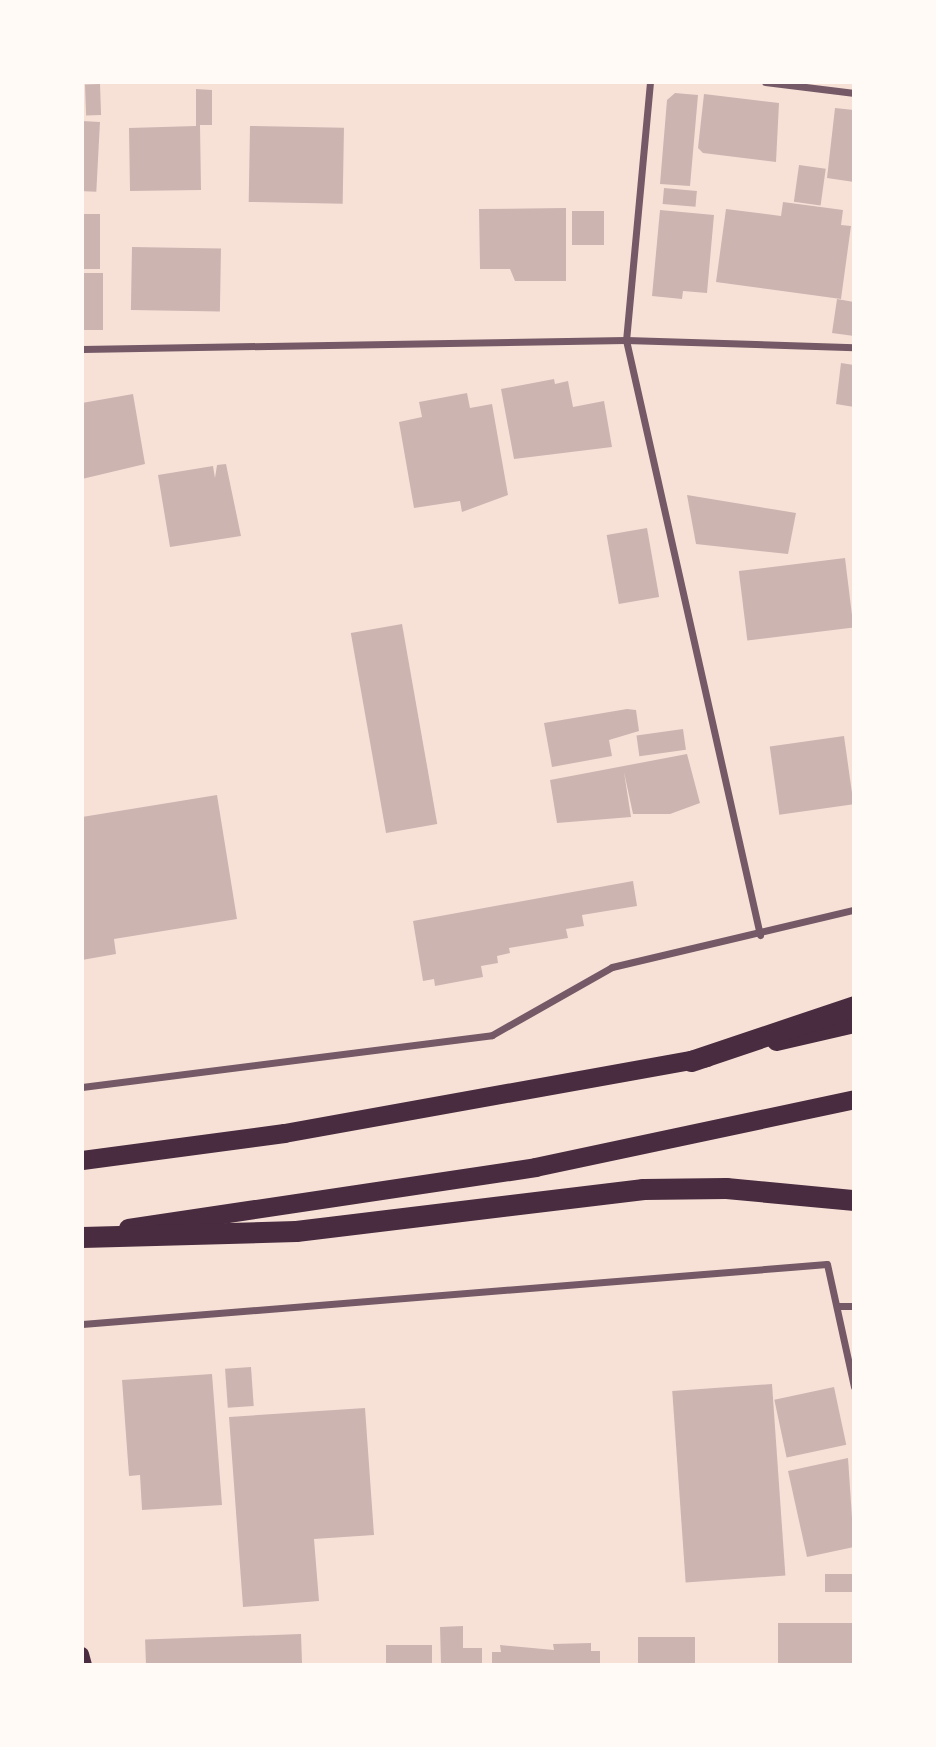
<!DOCTYPE html>
<html>
<head>
<meta charset="utf-8">
<style>
	body { margin:0 }
	#map { position:relative; width:936px; height:1747px; overflow:hidden; background:#f7e1d7; font-family:Rubik,sans-serif }
	div>[style] { position:absolute }
	[style*='--x'] { left:calc(var(--x)*1px); top:calc(var(--y)*1px); width:calc(var(--w)*1px); rotate:calc(var(--a)*1deg) }
	.building>* { inset:0; background:#ccb4b1; transform-origin:0 0 }
	.minor>* { height:7px; margin:-3.5px; padding:0 3.5px; transform-origin:3.5px; border-radius:3.5px; background:#755966 }
	.secondary>* { height:14px; margin:-7px; padding:0 7px; transform-origin:7px; border-radius:7px; background:#4a2c40 }
	.trunk>* { height:19px; margin:-9.5px; padding:0 9.5px; transform-origin:9.5px; border-radius:9.5px; background:#4a2c40 }
	.motorway>* { height:21px; margin:-10.5px; padding:0 10.5px; transform-origin:10.5px; border-radius:10.5px; background:#4a2c40 }
	span { translate:-50% -50%; white-space:nowrap; text-align:center; line-height:1.15; -webkit-text-stroke:7px #fffaf5; paint-order:stroke }
	.frame { position:absolute; inset:0; border:84px solid #fffaf5; pointer-events:none }
</style>
</head>
<body>
<div id="map">
	<div class="building">
		<div style="left:100px;top:84px;width:31px;height:15px;rotate:88deg"></div>
		<div style="clip-path:polygon(196px 89px,212px 90px,212px 125px,200px 125px,201px 190px,130px 191px,129px 128px,196px 126px)"></div>
		<div style="clip-path:polygon(675px 93px,698px 95px,690px 186px,660px 184px,667px 100px)"></div>
		<div style="clip-path:polygon(704px 94px,779px 103px,776px 162px,703px 153px,698px 148px)"></div>
		<div style="clip-path:polygon(835px 108px,854px 110px,854px 182px,827px 178px)"></div>
		<div style="left:82px;top:121px;width:18px;height:70px;rotate:3deg"></div>
		<div style="left:250px;top:126px;width:94px;height:76px;rotate:1deg"></div>
		<div style="left:799px;top:165px;width:27px;height:37px;rotate:8deg"></div>
		<div style="left:664px;top:188px;width:33px;height:16px;rotate:5deg"></div>
		<div style="clip-path:polygon(783px 202px,843px 210px,841px 225px,851px 226px,841px 299px,716px 282px,726px 209px,781px 216px)"></div>
		<div style="clip-path:polygon(566px 208px,566px 281px,515px 281px,510px 269px,480px 269px,479px 209px)"></div>
		<div style="clip-path:polygon(660px 210px,714px 215px,707px 293px,683px 291px,682px 299px,652px 296px)"></div>
		<div style="left:572px;top:211px;width:32px;height:34px"></div>
		<div style="left:82px;top:214px;width:18px;height:55px"></div>
		<div style="left:132px;top:247px;width:89px;height:63px;rotate:1deg"></div>
		<div style="left:84px;top:273px;width:19px;height:57px"></div>
		<div style="clip-path:polygon(837px 299px,854px 302px,854px 336px,832px 333px)"></div>
		<div style="clip-path:polygon(841px 363px,854px 365px,854px 407px,836px 404px)"></div>
		<div style="clip-path:polygon(554px 379px,555px 384px,568px 381px,573px 407px,604px 401px,612px 447px,514px 459px,501px 389px)"></div>
		<div style="clip-path:polygon(467px 393px,470px 408px,492px 404px,508px 495px,462px 512px,460px 501px,414px 508px,399px 422px,422px 417px,419px 402px)"></div>
		<div style="clip-path:polygon(133px 394px,145px 464px,82px 479px,82px 403px)"></div>
		<div style="clip-path:polygon(226px 464px,241px 536px,170px 547px,158px 475px,213px 466px,215px 478px,217px 465px)"></div>
		<div style="clip-path:polygon(687px 495px,796px 513px,788px 554px,696px 544px)"></div>
		<div style="left:647px;top:528px;width:70px;height:41px;rotate:80deg"></div>
		<div style="left:845px;top:558px;width:70px;height:107px;rotate:83deg"></div>
		<div style="left:402px;top:624px;width:203px;height:52px;rotate:80deg"></div>
		<div style="clip-path:polygon(627px 709px,636px 710px,639px 731px,609px 740px,612px 756px,552px 767px,544px 723px)"></div>
		<div style="left:683px;top:729px;width:21px;height:47px;rotate:82deg"></div>
		<div style="left:844px;top:736px;width:69px;height:75px;rotate:82deg"></div>
		<div style="clip-path:polygon(687px 754px,700px 803px,670px 814px,633px 814px,624px 772px,631px 817px,557px 823px,550px 780px)"></div>
		<div style="clip-path:polygon(217px 795px,237px 919px,114px 939px,116px 954px,82px 960px,82px 817px)"></div>
		<div style="clip-path:polygon(633px 881px,637px 906px,582px 915px,584px 926px,566px 929px,568px 938px,509px 948px,510px 953px,497px 956px,498px 963px,481px 966px,483px 977px,435px 986px,434px 979px,423px 981px,413px 921px)"></div>
		<div style="left:251px;top:1367px;width:39px;height:26px;rotate:86deg"></div>
		<div style="clip-path:polygon(212px 1374px,222px 1505px,142px 1510px,140px 1475px,129px 1476px,122px 1380px)"></div>
		<div style="left:772px;top:1384px;width:192px;height:100px;rotate:86deg"></div>
		<div style="left:834px;top:1387px;width:59px;height:61px;rotate:78deg"></div>
		<div style="clip-path:polygon(365px 1408px,374px 1535px,314px 1539px,319px 1601px,243px 1607px,229px 1417px)"></div>
		<div style="clip-path:polygon(848px 1458px,854px 1547px,807px 1557px,788px 1471px)"></div>
		<div style="left:854px;top:1574px;width:18px;height:29px;rotate:90deg"></div>
		<div style="left:854px;top:1623px;width:42px;height:76px;rotate:90deg"></div>
		<div style="clip-path:polygon(463px 1626px,463px 1648px,482px 1648px,482px 1665px,441px 1665px,440px 1627px)"></div>
		<div style="left:301px;top:1634px;width:31px;height:156px;rotate:88deg"></div>
		<div style="left:638px;top:1637px;width:57px;height:28px"></div>
		<div style="clip-path:polygon(591px 1643px,591px 1651px,600px 1651px,600px 1665px,492px 1665px,492px 1652px,501px 1652px,500px 1645px,554px 1650px,553px 1644px)"></div>
		<div style="left:386px;top:1645px;width:46px;height:20px"></div>
	</div>
	<div class="minor">
		<div style="--x:650;--y:82;--w:259;--a:95.3"></div>
		<div style="--x:626;--y:340;--w:610;--a:77.31"></div>
		<div style="--x:765;--y:82;--w:90;--a:7"></div>
		<div style="--x:82;--y:349;--w:544;--a:-0.95"></div>
		<div style="--x:626;--y:340;--w:228;--a:1.8"></div>
		<div style="--x:82;--y:1087;--w:413;--a:-7.2"></div>
		<div style="--x:492;--y:1035;--w:138;--a:-29.5"></div>
		<div style="--x:612;--y:967;--w:249;--a:-13.3"></div>
		<div style="--x:837;--y:1306;--w:17;--a:0"></div>
		<div style="--x:82;--y:1324;--w:747;--a:-4.6"></div>
		<div style="--x:827;--y:1264;--w:126;--a:77.6"></div>
	</div>
	<div class="secondary">
		<div style="--x:82;--y:1654;--w:11;--a:75"></div>
	</div>
	<div class="trunk">
		<div style="--x:776;--y:1041;--w:80;--a:-13"></div>
		<div style="--x:82;--y:1160;--w:204;--a:-7.6"></div>
		<div style="--x:284;--y:1133;--w:429;--a:-10.2"></div>
		<div style="--x:128;--y:1228;--w:412;--a:-8.5"></div>
		<div style="--x:535;--y:1167;--w:326;--a:-12"></div>
	</div>
	<div class="motorway">
		<div style="--x:691;--y:1061;--w:172;--a:-18.6"></div>
		<div style="--x:82;--y:1237;--w:214;--a:-1.6"></div>
		<div style="--x:296;--y:1231;--w:350;--a:-6.9"></div>
		<div style="--x:643;--y:1189;--w:83;--a:-0.7"></div>
		<div style="--x:726;--y:1188;--w:129;--a:5.4"></div>
	</div>
	<div class="frame"></div>
</div>
</body>
</html>
